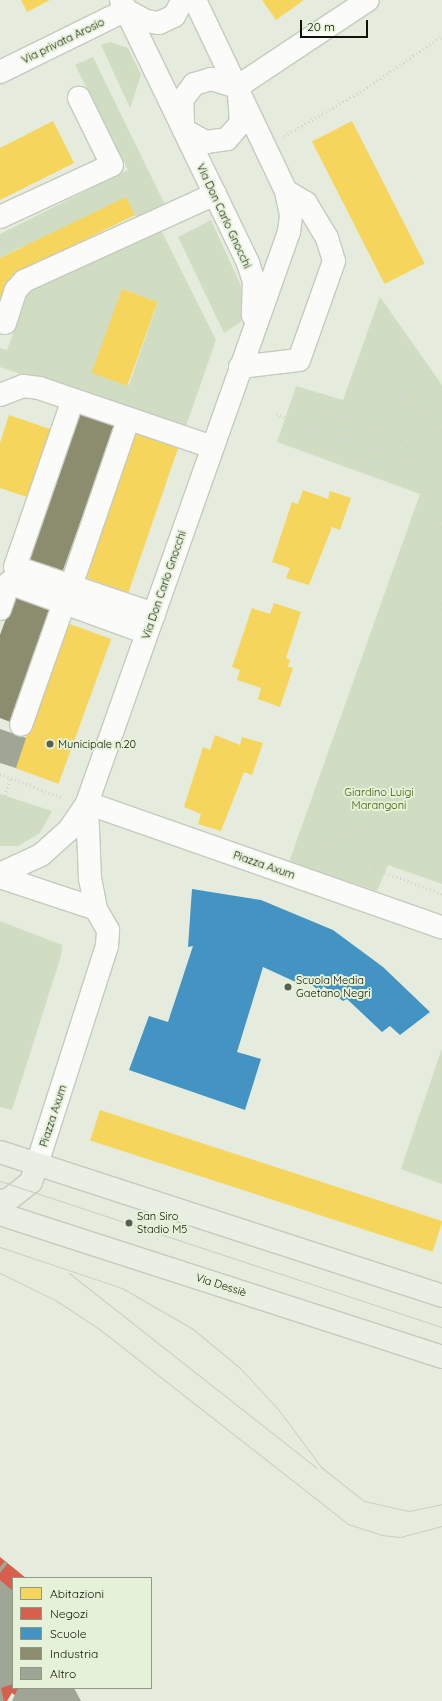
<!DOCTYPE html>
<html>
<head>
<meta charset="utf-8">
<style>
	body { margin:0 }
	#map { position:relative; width:442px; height:1701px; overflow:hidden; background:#e5ecdd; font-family:Quicksand,sans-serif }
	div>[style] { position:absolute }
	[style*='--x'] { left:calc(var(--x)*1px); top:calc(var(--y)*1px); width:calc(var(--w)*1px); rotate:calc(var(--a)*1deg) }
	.green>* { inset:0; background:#d0ddc2 }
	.homes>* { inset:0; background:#f6d55c; transform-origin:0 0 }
	.shops>* { inset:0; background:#d6604d }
	.schools>* { inset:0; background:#4393c3 }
	.industry>* { inset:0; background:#8c8c6e; transform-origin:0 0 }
	.building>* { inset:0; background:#9fa696 }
	.path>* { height:2.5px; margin-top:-1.25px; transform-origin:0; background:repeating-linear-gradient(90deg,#d1d3cf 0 1px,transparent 0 4px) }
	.roads { filter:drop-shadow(1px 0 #c4cabe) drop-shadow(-1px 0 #c4cabe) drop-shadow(0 1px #c4cabe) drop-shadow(0 -1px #c4cabe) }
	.minor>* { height:22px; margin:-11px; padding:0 11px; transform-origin:11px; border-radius:11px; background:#fbfcfa }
	.major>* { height:22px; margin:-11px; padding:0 11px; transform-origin:11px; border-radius:11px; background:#e9efe2 }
	.tram>* { height:1px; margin:-0.5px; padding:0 0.5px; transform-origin:0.5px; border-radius:0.5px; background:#cbcdc8 }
	.dots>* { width:11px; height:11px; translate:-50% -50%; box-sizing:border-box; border:2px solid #e5f2d7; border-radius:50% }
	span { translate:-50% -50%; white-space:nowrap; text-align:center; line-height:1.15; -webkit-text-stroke:4px #e5f2d7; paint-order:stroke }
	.street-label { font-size:11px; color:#0f130a }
	.poi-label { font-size:11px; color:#0f130a }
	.left { translate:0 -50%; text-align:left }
	.park-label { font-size:11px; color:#3c5803 }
	.legend { position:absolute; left:12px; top:1577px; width:140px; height:112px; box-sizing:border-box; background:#e5f2d7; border:1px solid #8f9985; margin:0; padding:5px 7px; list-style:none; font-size:12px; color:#0f130a }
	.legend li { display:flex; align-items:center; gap:8px; height:20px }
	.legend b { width:20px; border:1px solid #8f9985 }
	.scale { position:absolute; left:300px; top:20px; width:68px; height:18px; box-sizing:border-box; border:2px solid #0f130a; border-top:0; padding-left:5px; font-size:12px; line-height:14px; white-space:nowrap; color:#0f130a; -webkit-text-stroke:3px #e5f2d7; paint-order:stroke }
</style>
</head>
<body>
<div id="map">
	<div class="green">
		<div style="clip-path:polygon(110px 42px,128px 48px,141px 75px,130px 108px,101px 45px)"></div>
		<div style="clip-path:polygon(93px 57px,167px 209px,139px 222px,135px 215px,19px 248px,0 258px,0 234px,128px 170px,75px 65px)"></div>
		<div style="clip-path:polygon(211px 220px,241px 286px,241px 322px,224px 333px,178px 237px)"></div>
		<div style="clip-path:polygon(evenodd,161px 230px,216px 340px,185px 429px,0 367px,0 348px,7px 350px,29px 291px,161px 230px,122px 289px,158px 302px,129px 385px,93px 373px,122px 289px)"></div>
		<div style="clip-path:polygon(380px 297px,442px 385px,442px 884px,388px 865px,377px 891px,289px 862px,420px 494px,277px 442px,296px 386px,343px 400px)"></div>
		<div style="clip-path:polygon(0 794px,52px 811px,40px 833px,18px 846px,0 846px)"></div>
		<div style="clip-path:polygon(0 921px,62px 945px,61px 956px,12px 1110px,0 1107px)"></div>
		<div style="clip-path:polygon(442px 1048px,442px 1184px,401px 1169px)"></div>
	</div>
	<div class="homes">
		<div style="clip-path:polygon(21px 0,50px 0,27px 12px)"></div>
		<div style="clip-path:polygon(262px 0,304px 0,276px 20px)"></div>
		<div style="clip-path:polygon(53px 121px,74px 163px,0 200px,0 148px)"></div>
		<div style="left:352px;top:121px;width:160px;height:45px;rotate:63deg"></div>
		<div style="clip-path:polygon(126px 197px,135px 215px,11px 276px,0 305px,0 258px)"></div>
		<div style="left:122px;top:289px;width:38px;height:89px;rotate:20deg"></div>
		<div style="clip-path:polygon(9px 415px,53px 430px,30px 498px,0 488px,0 443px)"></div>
		<div style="left:136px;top:429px;width:46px;height:157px;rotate:19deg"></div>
		<div style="clip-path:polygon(303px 490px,328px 499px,330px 491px,351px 498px,340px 530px,332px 527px,309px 585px,286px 578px,290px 568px,272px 562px,292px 502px,298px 504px)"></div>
		<div style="clip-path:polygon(274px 603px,301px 612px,286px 658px,290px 660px,288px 667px,293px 668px,280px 707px,258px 699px,261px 688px,237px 680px,240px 670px,232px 667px,252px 608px,270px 614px)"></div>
		<div style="left:67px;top:623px;width:47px;height:154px;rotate:20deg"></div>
		<div style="clip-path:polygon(215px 735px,240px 745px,242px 737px,263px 743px,252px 775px,244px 772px,221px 831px,198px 824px,201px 814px,184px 807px,203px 747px,210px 750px)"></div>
		<div style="left:100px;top:1110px;width:360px;height:32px;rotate:18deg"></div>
	</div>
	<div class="shops">
		<div style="clip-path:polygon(0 1557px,26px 1578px,13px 1578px,13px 1688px,33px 1688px,46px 1698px,54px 1688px,75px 1688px,65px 1701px,22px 1701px,12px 1693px,7px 1701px,0 1701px)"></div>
	</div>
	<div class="schools">
		<div style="clip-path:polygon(192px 889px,261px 900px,333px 930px,383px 967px,430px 1012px,400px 1035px,390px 1026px,382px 1032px,347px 999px,343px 1001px,323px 986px,321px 992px,304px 979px,300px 984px,263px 967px,237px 1052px,261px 1059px,245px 1110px,129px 1070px,149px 1016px,168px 1022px,193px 946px,188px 947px)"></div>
	</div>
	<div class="industry">
		<div style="left:79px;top:409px;width:40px;height:164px;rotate:20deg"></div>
		<div style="clip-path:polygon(16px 591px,55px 605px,13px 723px,0 718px,0 635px)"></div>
	</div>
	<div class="building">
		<div style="clip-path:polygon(0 729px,26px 738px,16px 768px,0 763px)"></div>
		<div style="clip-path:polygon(5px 1561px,8px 1563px,0 1573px,0 1567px)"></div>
		<div style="clip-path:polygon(0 1580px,13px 1591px,13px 1684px,1px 1688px,4px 1701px,0 1701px)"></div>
		<div style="clip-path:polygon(18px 1688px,74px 1688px,81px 1701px,12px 1701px)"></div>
	</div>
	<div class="path">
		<div style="--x:284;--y:136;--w:88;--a:-30.1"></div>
		<div style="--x:360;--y:92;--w:99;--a:-34.3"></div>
		<div style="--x:368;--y:330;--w:78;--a:61.8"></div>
		<div style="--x:136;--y:367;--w:67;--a:43.2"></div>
		<div style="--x:353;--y:373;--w:83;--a:26.6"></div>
		<div style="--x:427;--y:410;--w:27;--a:56"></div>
		<div style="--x:318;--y:412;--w:13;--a:0"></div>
		<div style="--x:331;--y:412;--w:72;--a:19.4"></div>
		<div style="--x:399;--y:436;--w:14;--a:54"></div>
		<div style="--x:407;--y:447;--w:12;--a:90"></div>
		<div style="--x:407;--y:459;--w:13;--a:132"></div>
		<div style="--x:398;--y:469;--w:11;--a:170"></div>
		<div style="--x:387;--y:471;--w:73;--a:-160.1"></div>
		<div style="--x:318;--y:446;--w:13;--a:-122"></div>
		<div style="--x:311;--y:435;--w:12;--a:-99"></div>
		<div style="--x:309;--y:423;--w:14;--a:-51"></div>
		<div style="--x:276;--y:414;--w:139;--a:19"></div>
		<div style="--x:407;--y:459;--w:79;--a:63.8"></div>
		<div style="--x:418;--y:677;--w:48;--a:60.3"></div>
		<div style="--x:0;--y:774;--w:67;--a:20.9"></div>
		<div style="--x:400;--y:795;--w:44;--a:18.4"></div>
		<div style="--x:0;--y:811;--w:34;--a:-73"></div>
		<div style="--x:304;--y:855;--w:60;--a:-25.7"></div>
		<div style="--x:358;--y:829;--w:28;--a:17"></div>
		<div style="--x:374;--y:868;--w:73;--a:20.9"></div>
		<div style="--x:371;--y:878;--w:100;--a:-71.9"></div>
		<div style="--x:402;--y:783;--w:47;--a:-113.8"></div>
		<div style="--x:383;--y:740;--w:9;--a:-90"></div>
		<div style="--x:383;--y:731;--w:64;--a:-57.1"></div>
		<div style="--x:418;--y:677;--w:79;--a:-72.3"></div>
	</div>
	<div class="roads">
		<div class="minor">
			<div style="--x:121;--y:0;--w:292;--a:64.2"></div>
			<div style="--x:248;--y:263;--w:19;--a:72"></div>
			<div style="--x:254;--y:281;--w:34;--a:92"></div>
			<div style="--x:126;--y:10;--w:23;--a:29"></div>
			<div style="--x:146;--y:21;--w:13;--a:9"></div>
			<div style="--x:159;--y:23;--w:17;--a:-25"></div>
			<div style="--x:174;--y:16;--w:18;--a:-61"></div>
			<div style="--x:0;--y:72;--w:140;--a:-26.2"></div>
			<div style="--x:237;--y:87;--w:157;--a:-33.6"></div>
			<div style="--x:183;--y:123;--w:23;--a:-92"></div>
			<div style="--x:182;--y:100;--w:20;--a:-53"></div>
			<div style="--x:194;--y:84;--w:18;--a:-16"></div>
			<div style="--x:211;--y:79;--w:27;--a:17"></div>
			<div style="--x:184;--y:130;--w:25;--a:29"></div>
			<div style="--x:206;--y:142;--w:21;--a:-8"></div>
			<div style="--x:227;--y:139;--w:21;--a:-49"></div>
			<div style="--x:241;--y:123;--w:26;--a:-94"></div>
			<div style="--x:0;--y:217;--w:123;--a:-24.9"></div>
			<div style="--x:112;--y:165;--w:75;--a:-116.2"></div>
			<div style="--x:5;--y:323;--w:35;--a:-72"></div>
			<div style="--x:16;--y:290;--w:12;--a:-48"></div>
			<div style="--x:24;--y:281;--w:210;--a:-24.5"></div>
			<div style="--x:240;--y:367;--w:59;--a:-6.8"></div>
			<div style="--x:299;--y:360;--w:105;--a:-70.5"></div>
			<div style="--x:334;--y:261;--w:24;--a:-107"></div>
			<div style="--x:327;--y:238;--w:41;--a:-121"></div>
			<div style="--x:306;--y:203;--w:23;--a:-149"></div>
			<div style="--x:0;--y:395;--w:25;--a:-21"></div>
			<div style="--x:23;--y:386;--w:16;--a:7"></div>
			<div style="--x:39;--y:388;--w:183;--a:18.8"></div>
			<div style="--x:70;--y:408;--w:168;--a:109.1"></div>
			<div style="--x:15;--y:567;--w:59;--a:18.7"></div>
			<div style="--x:71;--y:586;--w:166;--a:-71"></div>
			<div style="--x:71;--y:586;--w:88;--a:18.6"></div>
			<div style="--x:64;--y:603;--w:88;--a:19.9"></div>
			<div style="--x:0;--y:609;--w:28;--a:-71"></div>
			<div style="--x:9;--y:583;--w:59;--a:20"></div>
			<div style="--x:64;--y:603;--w:129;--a:109.4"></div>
			<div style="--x:87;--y:803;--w:376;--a:19.3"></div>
			<div style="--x:0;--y:874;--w:45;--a:-24.9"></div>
			<div style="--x:41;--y:855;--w:38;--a:-42"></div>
			<div style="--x:69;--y:830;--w:32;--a:-56"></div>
			<div style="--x:87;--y:803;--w:606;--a:-70.52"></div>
			<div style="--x:289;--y:232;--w:17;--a:-83"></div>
			<div style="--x:291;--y:215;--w:25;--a:-102"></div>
			<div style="--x:286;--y:191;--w:212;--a:-115.5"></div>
			<div style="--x:0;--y:877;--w:101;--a:18.4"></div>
			<div style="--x:37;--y:1164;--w:229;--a:-72.2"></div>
			<div style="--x:107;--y:946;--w:16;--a:-86"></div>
			<div style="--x:108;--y:930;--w:24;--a:-120"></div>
			<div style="--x:96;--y:909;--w:31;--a:-101"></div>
			<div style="--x:90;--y:879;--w:76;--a:-92.3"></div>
		</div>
		<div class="major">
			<div style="--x:0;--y:1152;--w:465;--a:18"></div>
			<div style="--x:0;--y:1201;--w:8;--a:-7"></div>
			<div style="--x:8;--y:1200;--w:29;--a:-38"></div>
			<div style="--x:31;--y:1182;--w:19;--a:-72"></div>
			<div style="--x:0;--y:1214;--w:465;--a:17.9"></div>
		</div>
	</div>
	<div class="tram">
		<div style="--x:0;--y:1181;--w:465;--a:18.3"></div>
		<div style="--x:0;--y:1247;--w:129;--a:18.6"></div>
		<div style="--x:122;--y:1288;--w:82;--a:30"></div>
		<div style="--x:193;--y:1329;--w:60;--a:39.6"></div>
		<div style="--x:239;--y:1367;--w:57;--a:47.1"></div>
		<div style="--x:278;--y:1409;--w:72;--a:53.4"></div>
		<div style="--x:321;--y:1467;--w:55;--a:38.3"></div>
		<div style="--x:364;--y:1501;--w:46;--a:12.5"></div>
		<div style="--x:409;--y:1511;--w:34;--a:-12"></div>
		<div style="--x:0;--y:1273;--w:61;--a:26.1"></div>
		<div style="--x:55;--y:1300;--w:51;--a:33.1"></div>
		<div style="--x:98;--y:1328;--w:318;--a:38.1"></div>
		<div style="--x:348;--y:1524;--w:35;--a:18"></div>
		<div style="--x:381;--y:1535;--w:19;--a:6"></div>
		<div style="--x:400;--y:1537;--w:43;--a:-14.7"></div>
		<div style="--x:69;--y:1273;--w:315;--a:38.2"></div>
	</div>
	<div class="dots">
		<div style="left:50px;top:744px;background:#5a5f54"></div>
		<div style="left:288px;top:987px;background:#5a5f54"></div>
		<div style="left:129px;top:1223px;background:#5a5f54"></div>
	</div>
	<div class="street-label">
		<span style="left:63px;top:41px;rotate:-26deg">Via privata Arosio</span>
		<span style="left:224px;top:216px;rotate:65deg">Via Don Carlo Gnocchi</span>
		<span style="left:164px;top:585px;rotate:-71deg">Via Don Carlo Gnocchi</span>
		<span style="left:264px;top:865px;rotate:19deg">Piazza Axum</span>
		<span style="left:53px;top:1116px;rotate:-72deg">Piazza Axum</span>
		<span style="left:221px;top:1285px;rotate:18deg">Via Dessiè</span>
	</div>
	<div class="poi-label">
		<span class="left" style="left:58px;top:744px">Municipale n.20</span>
		<span class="left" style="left:296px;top:987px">Scuola Media<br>Gaetano Negri</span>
		<span class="left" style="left:137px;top:1223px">San Siro<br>Stadio M5</span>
	</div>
	<div class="park-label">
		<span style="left:379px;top:799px">Giardino Luigi<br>Marangoni</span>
	</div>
	<ul class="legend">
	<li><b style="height:11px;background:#f6d55c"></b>Abitazioni</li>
	<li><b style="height:11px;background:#d6604d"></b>Negozi</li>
	<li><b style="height:11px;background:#4393c3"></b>Scuole</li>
	<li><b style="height:11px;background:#8c8c6e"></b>Industria</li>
	<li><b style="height:11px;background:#9fa696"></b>Altro</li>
	</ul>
	<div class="scale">20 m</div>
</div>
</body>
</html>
